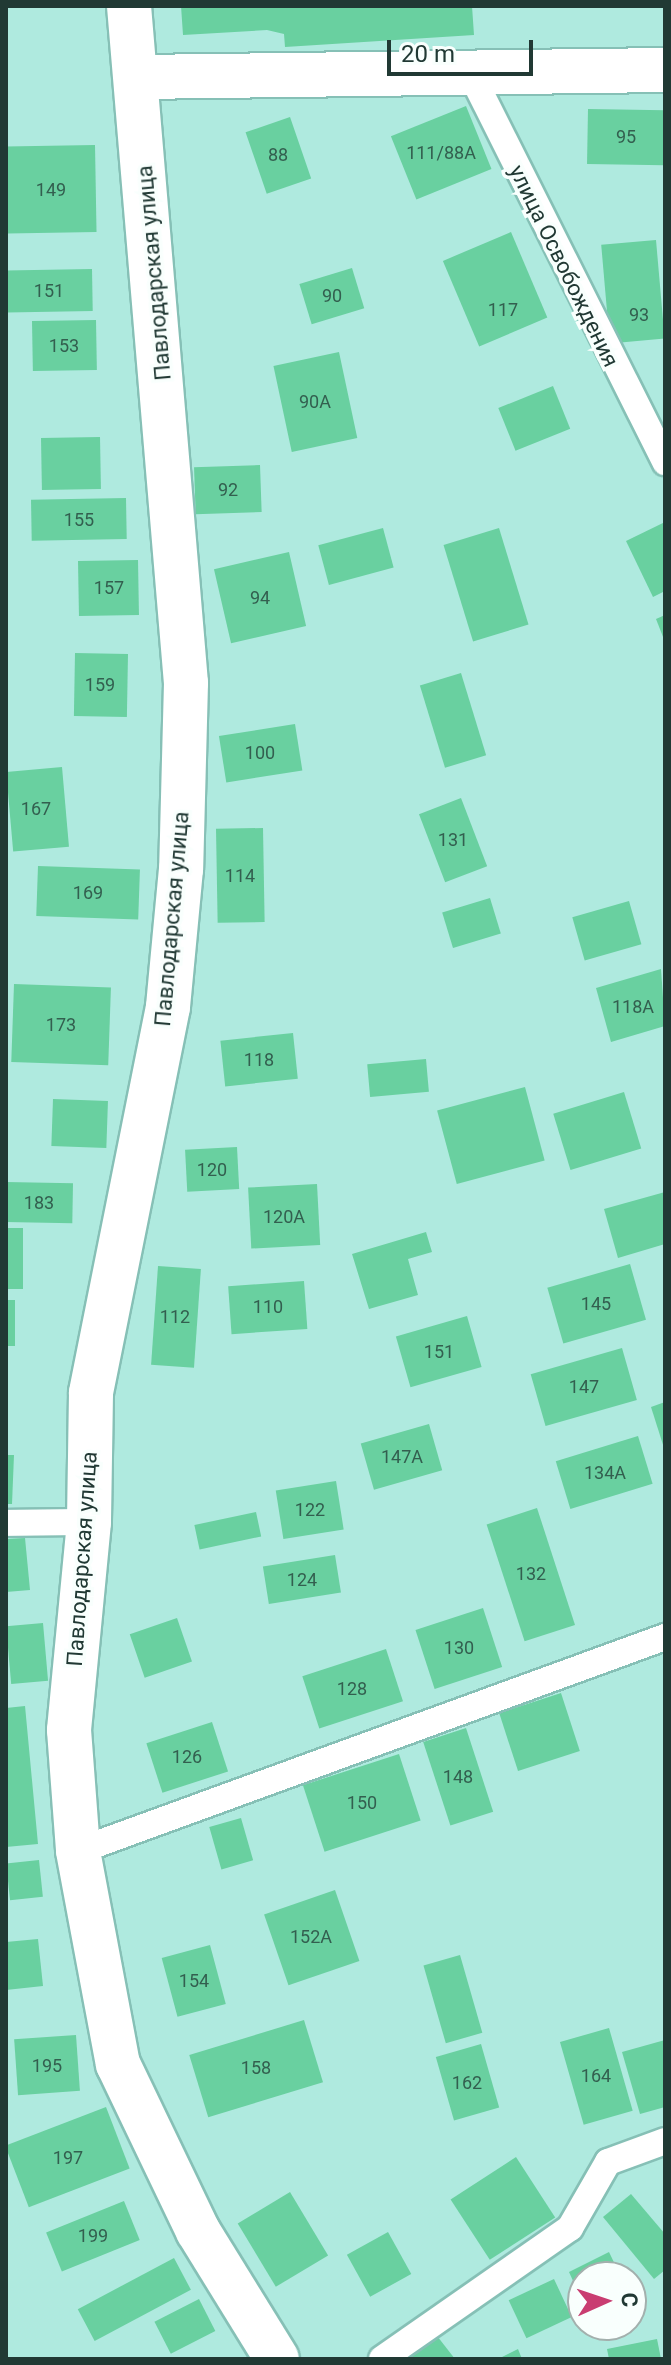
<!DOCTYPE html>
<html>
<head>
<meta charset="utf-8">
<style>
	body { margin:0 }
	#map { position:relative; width:671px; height:2365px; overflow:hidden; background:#afeadf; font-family:Roboto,sans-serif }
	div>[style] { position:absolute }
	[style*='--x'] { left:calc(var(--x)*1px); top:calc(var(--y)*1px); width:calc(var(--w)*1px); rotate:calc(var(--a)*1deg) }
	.building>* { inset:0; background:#69d0a0; transform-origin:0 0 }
	.roads { filter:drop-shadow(2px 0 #86c0b6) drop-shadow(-2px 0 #86c0b6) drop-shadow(0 2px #86c0b6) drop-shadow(0 -2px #86c0b6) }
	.service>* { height:26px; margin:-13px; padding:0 13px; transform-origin:13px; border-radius:13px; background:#fff }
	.minor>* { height:44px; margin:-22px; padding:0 22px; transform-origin:22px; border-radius:22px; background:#fff }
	span { translate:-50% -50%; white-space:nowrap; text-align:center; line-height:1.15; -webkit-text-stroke:7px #f9fffd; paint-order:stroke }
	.number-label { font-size:18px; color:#335f4f }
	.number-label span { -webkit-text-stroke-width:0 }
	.street-label { font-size:22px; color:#213934 }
	.frame { position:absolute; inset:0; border:8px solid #213934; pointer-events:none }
	.north { position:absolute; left:567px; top:2261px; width:80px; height:80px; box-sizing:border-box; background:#f9fffd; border:2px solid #a3b0ad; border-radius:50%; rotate:87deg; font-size:22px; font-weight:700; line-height:32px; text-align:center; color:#213934 }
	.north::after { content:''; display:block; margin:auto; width:28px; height:36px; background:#c93d71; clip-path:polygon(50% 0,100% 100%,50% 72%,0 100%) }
	.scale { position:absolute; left:387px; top:40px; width:146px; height:36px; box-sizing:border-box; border:4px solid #213934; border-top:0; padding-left:10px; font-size:24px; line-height:28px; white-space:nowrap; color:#213934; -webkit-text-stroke:6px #f9fffd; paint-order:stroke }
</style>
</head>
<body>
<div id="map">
	<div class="building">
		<div style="clip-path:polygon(181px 6px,472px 6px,474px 35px,285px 47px,284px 34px,267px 30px,183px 35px)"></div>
		<div style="left:466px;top:106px;width:68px;height:81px;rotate:68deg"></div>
		<div style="left:588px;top:109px;width:77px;height:55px;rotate:1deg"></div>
		<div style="left:290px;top:117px;width:65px;height:47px;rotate:71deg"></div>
		<div style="left:95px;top:145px;width:87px;height:89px;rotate:89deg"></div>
		<div style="left:511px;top:232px;width:93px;height:74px;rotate:67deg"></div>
		<div style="left:656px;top:240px;width:99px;height:55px;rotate:85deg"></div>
		<div style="left:352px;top:268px;width:42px;height:55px;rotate:73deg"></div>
		<div style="left:92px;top:269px;width:42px;height:86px;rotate:89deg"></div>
		<div style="left:96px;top:320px;width:50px;height:64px;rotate:89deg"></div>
		<div style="left:339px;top:352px;width:88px;height:67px;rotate:78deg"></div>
		<div style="left:553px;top:386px;width:46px;height:59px;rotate:68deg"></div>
		<div style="left:100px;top:437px;width:52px;height:59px;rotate:89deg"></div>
		<div style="left:260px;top:465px;width:47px;height:66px;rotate:88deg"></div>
		<div style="left:126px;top:498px;width:41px;height:95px;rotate:89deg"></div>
		<div style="clip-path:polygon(665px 522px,665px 591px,653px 597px,626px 541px)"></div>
		<div style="left:383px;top:528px;width:41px;height:67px;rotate:75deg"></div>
		<div style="left:499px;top:528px;width:101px;height:58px;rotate:73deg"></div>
		<div style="left:289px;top:552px;width:76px;height:77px;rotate:77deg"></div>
		<div style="left:138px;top:560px;width:55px;height:60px;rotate:89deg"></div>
		<div style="clip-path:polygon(665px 615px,665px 642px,656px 619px)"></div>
		<div style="left:75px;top:653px;width:53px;height:63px;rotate:1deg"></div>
		<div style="left:461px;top:673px;width:86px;height:43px;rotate:73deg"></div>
		<div style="left:295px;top:724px;width:47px;height:77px;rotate:81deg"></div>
		<div style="left:62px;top:767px;width:80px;height:56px;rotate:85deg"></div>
		<div style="left:461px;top:798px;width:73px;height:45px;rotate:69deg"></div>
		<div style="left:263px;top:828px;width:94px;height:47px;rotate:89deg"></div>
		<div style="left:38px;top:866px;width:102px;height:50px;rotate:2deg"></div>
		<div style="left:490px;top:898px;width:37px;height:50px;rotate:73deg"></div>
		<div style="left:629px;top:901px;width:45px;height:59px;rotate:74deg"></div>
		<div style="clip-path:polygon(661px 969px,665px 1026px,611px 1042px,596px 988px)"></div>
		<div style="left:14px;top:984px;width:97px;height:78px;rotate:2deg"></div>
		<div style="left:293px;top:1033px;width:46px;height:73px;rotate:84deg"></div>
		<div style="left:426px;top:1059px;width:33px;height:59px;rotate:85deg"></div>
		<div style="left:525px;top:1087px;width:76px;height:91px;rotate:75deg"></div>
		<div style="left:624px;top:1092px;width:59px;height:74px;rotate:73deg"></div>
		<div style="left:53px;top:1099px;width:55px;height:47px;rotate:2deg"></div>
		<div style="left:237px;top:1147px;width:42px;height:52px;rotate:87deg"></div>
		<div style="left:6px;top:1182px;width:67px;height:40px;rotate:1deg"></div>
		<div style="left:317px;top:1184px;width:61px;height:69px;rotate:87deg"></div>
		<div style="clip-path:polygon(665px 1192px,665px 1244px,618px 1258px,604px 1209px)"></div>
		<div style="left:6px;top:1228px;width:17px;height:61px"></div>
		<div style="clip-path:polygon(426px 1232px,432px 1252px,408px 1259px,418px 1295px,369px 1309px,352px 1254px)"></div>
		<div style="left:630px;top:1264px;width:58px;height:86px;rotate:74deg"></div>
		<div style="left:158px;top:1266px;width:43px;height:99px;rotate:4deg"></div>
		<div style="left:304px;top:1281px;width:48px;height:76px;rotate:86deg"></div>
		<div style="left:6px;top:1300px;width:9px;height:46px"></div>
		<div style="left:467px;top:1316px;width:53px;height:74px;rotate:74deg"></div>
		<div style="left:622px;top:1348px;width:54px;height:95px;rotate:74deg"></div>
		<div style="clip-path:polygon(665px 1402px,665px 1448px,664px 1448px,651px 1407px)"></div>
		<div style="left:429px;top:1424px;width:48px;height:71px;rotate:74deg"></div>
		<div style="left:638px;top:1436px;width:50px;height:86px;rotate:73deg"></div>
		<div style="clip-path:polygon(6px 1455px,14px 1455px,12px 1504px,6px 1504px)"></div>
		<div style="left:336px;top:1481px;width:49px;height:61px;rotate:81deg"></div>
		<div style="left:537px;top:1508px;width:123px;height:53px;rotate:72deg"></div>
		<div style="left:256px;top:1512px;width:25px;height:63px;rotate:78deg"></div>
		<div style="clip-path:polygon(25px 1538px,30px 1590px,6px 1592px,6px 1539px)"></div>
		<div style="left:335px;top:1555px;width:38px;height:73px;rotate:81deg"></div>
		<div style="left:483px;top:1608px;width:62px;height:71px;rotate:72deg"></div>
		<div style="left:177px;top:1618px;width:46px;height:50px;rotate:71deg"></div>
		<div style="left:43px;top:1623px;width:58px;height:37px;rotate:85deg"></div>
		<div style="left:386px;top:1649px;width:55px;height:88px;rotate:72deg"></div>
		<div style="left:561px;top:1693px;width:61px;height:65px;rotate:72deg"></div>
		<div style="clip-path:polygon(25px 1706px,38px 1844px,6px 1847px,6px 1708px)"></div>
		<div style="left:212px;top:1722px;width:52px;height:69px;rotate:72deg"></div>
		<div style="left:466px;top:1728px;width:88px;height:45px;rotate:72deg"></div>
		<div style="left:399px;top:1754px;width:70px;height:101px;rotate:72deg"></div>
		<div style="left:241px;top:1818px;width:44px;height:33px;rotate:74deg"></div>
		<div style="left:39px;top:1860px;width:37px;height:33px;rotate:84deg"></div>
		<div style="left:335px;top:1890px;width:75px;height:75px;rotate:71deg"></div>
		<div style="clip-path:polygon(38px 1939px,43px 1986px,6px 1990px,6px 1942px)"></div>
		<div style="left:210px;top:1945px;width:61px;height:50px;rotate:75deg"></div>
		<div style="left:460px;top:1955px;width:81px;height:38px;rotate:74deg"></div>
		<div style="left:304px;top:2020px;width:65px;height:120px;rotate:73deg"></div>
		<div style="left:609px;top:2028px;width:86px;height:51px;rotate:74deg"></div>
		<div style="left:76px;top:2035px;width:56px;height:62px;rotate:86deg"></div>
		<div style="clip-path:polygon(665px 2040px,665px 2107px,640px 2114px,622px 2052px)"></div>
		<div style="left:481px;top:2044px;width:66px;height:47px;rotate:74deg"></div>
		<div style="left:106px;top:2107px;width:66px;height:108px;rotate:69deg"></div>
		<div style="left:516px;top:2157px;width:72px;height:78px;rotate:57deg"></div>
		<div style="left:290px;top:2192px;width:74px;height:61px;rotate:59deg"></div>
		<div style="clip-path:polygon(631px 2194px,665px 2234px,665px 2270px,654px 2279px,603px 2217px)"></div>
		<div style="left:124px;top:2201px;width:42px;height:84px;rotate:68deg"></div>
		<div style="left:388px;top:2232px;width:48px;height:47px;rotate:61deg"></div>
		<div style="clip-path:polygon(609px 2252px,621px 2277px,583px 2277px,583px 2303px,569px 2272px)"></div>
		<div style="left:174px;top:2258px;width:36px;height:109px;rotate:62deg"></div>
		<div style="left:554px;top:2279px;width:42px;height:50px;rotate:65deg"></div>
		<div style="left:199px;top:2299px;width:36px;height:50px;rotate:63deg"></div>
		<div style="clip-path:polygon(434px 2332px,455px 2359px,401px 2359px)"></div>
		<div style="clip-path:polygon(657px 2339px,661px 2359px,609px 2359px,607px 2349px)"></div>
		<div style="clip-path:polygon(518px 2349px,522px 2359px,498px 2359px)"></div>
	</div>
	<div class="roads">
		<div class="service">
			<div style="--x:468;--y:68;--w:441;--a:63.4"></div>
			<div style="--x:6;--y:1523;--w:83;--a:-0.7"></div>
			<div style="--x:78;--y:1851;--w:625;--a:-20.03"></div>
			<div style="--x:382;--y:2359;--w:229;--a:-34.9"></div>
			<div style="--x:570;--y:2228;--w:76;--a:-60.1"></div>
			<div style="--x:608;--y:2162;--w:61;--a:-20.2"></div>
		</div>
		<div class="minor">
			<div style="--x:129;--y:6;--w:679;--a:85.19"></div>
			<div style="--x:186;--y:683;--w:186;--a:91.5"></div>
			<div style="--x:181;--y:869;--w:139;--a:95.4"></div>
			<div style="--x:168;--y:1007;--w:394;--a:101.3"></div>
			<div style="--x:91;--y:1393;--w:129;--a:90.9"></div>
			<div style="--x:89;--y:1522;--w:209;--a:95.5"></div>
			<div style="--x:69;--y:1730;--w:121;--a:85.7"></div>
			<div style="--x:78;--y:1851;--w:217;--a:79.4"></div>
			<div style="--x:118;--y:2064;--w:185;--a:64.4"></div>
			<div style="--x:198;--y:2231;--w:150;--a:58.3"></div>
			<div style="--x:138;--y:77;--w:527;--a:-0.76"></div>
		</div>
	</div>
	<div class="number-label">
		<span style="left:626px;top:137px">95</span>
		<span style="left:441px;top:153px">111/88А</span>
		<span style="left:278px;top:155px">88</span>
		<span style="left:51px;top:190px">149</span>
		<span style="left:49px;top:291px">151</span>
		<span style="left:332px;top:296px">90</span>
		<span style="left:503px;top:310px">117</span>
		<span style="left:639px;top:315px">93</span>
		<span style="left:64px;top:346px">153</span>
		<span style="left:315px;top:402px">90А</span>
		<span style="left:228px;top:490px">92</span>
		<span style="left:79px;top:520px">155</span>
		<span style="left:109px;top:588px">157</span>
		<span style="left:260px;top:598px">94</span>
		<span style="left:100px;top:685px">159</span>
		<span style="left:260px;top:753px">100</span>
		<span style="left:36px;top:809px">167</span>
		<span style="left:453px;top:840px">131</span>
		<span style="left:240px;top:876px">114</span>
		<span style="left:88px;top:893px">169</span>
		<span style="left:633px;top:1007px">118А</span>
		<span style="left:61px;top:1025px">173</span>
		<span style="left:259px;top:1060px">118</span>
		<span style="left:212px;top:1170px">120</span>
		<span style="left:39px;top:1203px">183</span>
		<span style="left:284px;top:1217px">120А</span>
		<span style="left:596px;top:1304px">145</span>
		<span style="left:268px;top:1307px">110</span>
		<span style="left:175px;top:1317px">112</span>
		<span style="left:439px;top:1352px">151</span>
		<span style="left:584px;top:1387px">147</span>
		<span style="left:402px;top:1457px">147А</span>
		<span style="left:605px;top:1473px">134А</span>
		<span style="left:310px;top:1510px">122</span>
		<span style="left:531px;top:1574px">132</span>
		<span style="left:302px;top:1580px">124</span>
		<span style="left:459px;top:1648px">130</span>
		<span style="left:352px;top:1689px">128</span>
		<span style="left:187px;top:1757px">126</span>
		<span style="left:458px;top:1777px">148</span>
		<span style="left:362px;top:1803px">150</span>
		<span style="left:311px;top:1937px">152А</span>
		<span style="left:194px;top:1981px">154</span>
		<span style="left:47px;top:2066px">195</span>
		<span style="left:256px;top:2068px">158</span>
		<span style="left:596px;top:2076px">164</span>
		<span style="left:467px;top:2083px">162</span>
		<span style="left:68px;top:2158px">197</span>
		<span style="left:93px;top:2236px">199</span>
	</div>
	<div class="street-label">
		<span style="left:564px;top:266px;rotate:64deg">улица Освобождения</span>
		<span style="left:154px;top:273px;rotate:-95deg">Павлодарская улица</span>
		<span style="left:172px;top:919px;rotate:-85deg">Павлодарская улица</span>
		<span style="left:82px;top:1559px;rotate:-86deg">Павлодарская улица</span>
	</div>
	<div class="frame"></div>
	<div class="north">С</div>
	<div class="scale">20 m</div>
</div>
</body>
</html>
